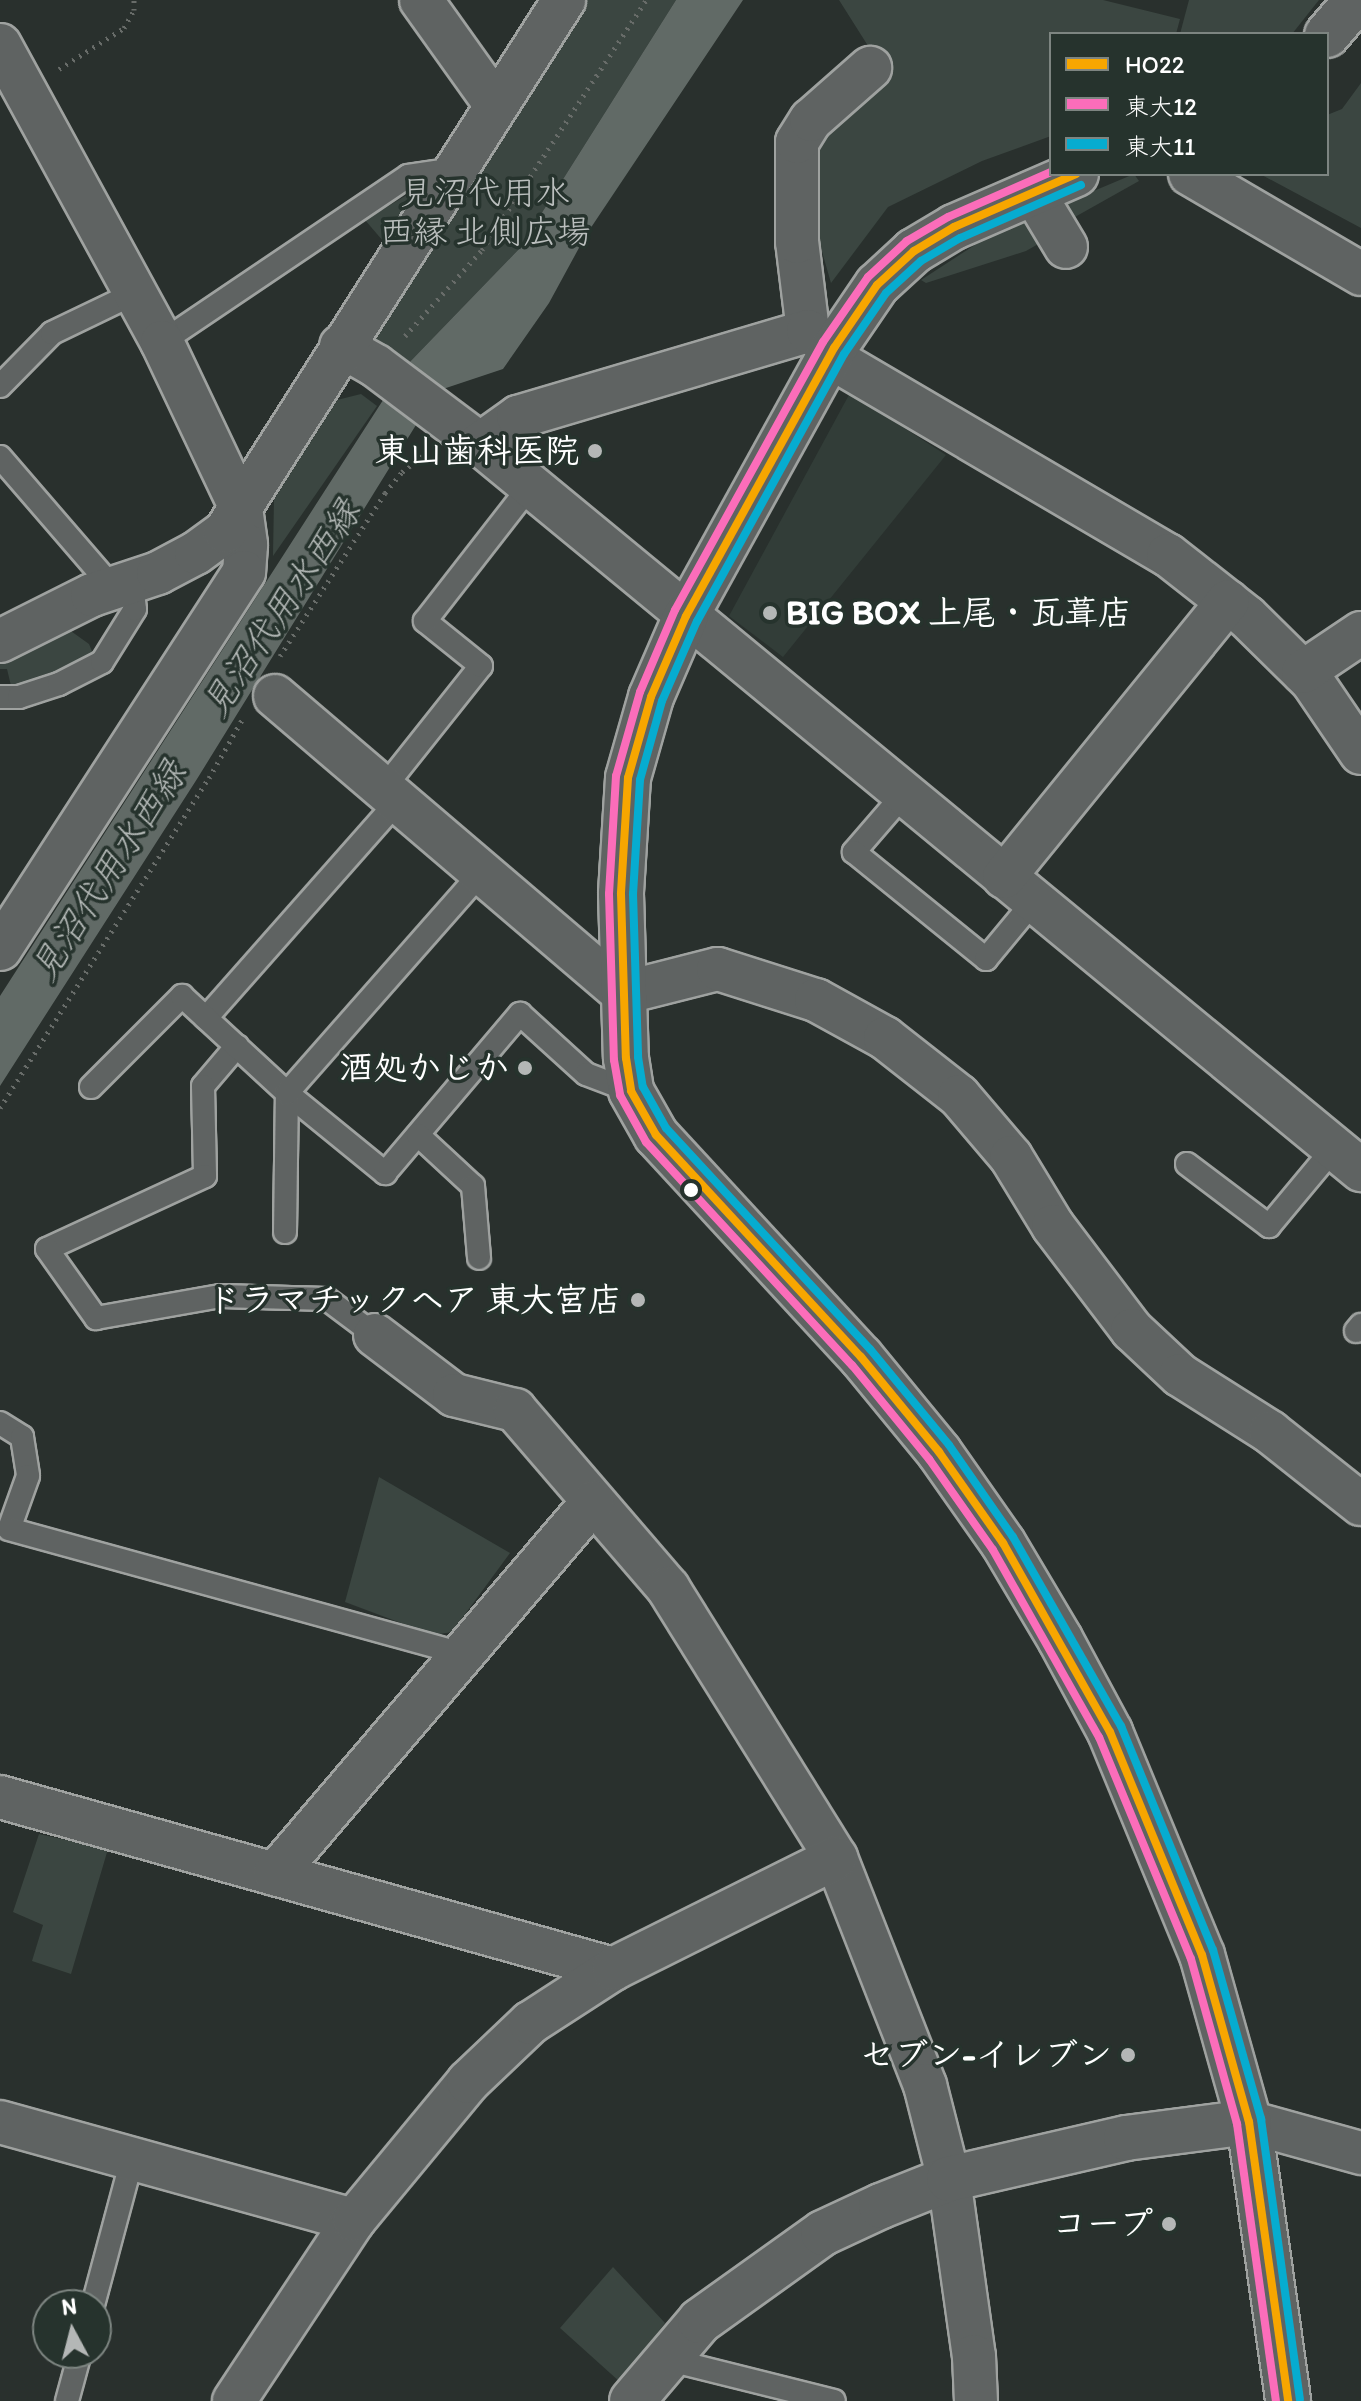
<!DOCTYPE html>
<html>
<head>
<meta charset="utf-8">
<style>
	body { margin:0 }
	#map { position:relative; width:1361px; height:2401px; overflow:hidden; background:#29302d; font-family:Itim,"Klee One",sans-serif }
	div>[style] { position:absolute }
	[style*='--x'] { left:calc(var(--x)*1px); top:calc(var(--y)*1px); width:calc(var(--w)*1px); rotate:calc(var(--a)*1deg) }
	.built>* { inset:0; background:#323d38 }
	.green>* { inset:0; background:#3b4641 }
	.water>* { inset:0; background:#616a66 }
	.path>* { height:5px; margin-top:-2.5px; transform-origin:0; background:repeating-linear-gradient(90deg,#686c69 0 2px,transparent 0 8px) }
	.roads { filter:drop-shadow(2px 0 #9fa2a0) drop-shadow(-2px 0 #9fa2a0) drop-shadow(0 2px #9fa2a0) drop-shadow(0 -2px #9fa2a0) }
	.lane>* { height:22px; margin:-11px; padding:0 11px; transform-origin:11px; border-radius:11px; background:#5f6362 }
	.street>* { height:42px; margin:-21px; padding:0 21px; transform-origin:21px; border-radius:21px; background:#5f6362 }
	.secondary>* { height:44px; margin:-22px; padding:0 22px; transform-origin:22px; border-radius:22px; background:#5f6362 }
	.bus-1>* { height:8px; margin:-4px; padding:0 4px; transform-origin:4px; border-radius:4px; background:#f7a600 }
	.bus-2>* { height:8px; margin:-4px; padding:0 4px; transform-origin:4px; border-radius:4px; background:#fb6dba }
	.bus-3>* { height:8px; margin:-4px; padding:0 4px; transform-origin:4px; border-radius:4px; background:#06acd0 }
	.dots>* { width:22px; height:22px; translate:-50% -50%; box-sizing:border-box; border:4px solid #26332d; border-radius:50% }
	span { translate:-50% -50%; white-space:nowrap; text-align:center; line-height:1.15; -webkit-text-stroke:7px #26332d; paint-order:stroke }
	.park-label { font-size:34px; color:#bbbfbe }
	.poi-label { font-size:34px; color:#fff; font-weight:700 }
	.right { translate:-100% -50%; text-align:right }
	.left { translate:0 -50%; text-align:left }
	.water-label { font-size:36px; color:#b3b8b6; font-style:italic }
	.legend { position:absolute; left:1049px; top:32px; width:280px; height:144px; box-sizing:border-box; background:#26332d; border:2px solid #7d8581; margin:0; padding:10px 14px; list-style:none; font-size:24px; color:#fff }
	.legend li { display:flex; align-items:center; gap:16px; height:40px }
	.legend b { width:40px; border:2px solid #7d8581 }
	.north { position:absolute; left:32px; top:2289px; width:80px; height:80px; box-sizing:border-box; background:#26332d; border:2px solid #7d8581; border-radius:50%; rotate:353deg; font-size:22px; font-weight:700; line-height:32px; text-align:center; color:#fff }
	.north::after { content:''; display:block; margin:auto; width:28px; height:36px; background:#b4b7b6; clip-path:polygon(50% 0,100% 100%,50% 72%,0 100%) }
</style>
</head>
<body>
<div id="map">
	<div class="built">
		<div style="clip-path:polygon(850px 393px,946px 455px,783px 657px,729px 616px)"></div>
	</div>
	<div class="green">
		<div style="clip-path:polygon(564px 0,676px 0,519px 249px,403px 369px,349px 333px)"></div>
		<div style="clip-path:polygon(839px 0,1103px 0,1180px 19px,1176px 34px,1051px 34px,1051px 136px,982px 161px,888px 207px,831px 283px,815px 227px,819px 144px,889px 79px)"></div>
		<div style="clip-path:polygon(1189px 0,1319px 0,1292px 34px,1180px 34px)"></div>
		<div style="clip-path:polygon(1361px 83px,1361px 228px,1260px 174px,1327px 174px,1327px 115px,1342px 109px)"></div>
		<div style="clip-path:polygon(1134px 174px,1139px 181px,1066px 222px,1058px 206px)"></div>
		<div style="clip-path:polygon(432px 180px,395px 255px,365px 220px)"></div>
		<div style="clip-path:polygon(1030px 219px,1040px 243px,1026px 251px,926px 283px,921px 280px,984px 239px)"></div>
		<div style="clip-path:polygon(361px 394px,377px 406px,273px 556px,274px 499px,337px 400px)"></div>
		<div style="clip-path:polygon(68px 629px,89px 644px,96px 661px,12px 690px,7px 669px,0 669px,0 650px)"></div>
		<div style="clip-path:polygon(379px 1477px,510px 1553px,452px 1632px,433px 1635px,345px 1602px)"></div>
		<div style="clip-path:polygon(39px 1834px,108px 1849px,71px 1974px,32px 1961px,43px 1925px,13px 1912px)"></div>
		<div style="clip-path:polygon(613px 2267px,665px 2323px,620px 2382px,560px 2328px)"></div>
	</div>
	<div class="water">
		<div style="clip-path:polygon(676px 0,743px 0,586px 235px,549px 303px,503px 369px,437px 391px,197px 779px,0 1086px,0 996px,403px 369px,519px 249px)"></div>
	</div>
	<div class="path">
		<div style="--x:59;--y:69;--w:77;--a:-32.2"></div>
		<div style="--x:124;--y:28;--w:21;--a:-61"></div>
		<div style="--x:134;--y:10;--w:10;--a:-90"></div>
		<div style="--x:405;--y:336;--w:115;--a:-48.2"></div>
		<div style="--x:482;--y:250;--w:299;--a:-56.7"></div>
		<div style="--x:280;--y:656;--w:194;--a:-57.2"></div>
		<div style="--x:385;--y:493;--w:27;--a:-51"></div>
		<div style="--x:402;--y:472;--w:29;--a:-38"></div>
		<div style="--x:0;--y:1108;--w:391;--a:-57.7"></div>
		<div style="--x:209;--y:778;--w:67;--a:-60.4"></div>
	</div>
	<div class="roads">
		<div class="lane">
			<div style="--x:162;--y:342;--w:297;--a:-34"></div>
			<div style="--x:408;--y:176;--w:48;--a:-8.5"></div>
			<div style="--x:0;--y:386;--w:74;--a:-45.5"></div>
			<div style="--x:52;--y:333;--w:92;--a:-25.7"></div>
			<div style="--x:0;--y:457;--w:174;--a:49.2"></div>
			<div style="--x:0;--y:697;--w:19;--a:0"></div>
			<div style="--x:19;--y:697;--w:42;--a:-18"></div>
			<div style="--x:59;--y:684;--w:48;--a:-27.1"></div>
			<div style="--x:102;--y:662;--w:62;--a:-58.1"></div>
			<div style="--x:135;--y:609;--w:26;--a:-97"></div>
			<div style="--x:383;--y:789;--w:157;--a:-51.5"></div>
			<div style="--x:481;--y:666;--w:72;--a:-141.2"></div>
			<div style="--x:425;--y:621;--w:171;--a:-52.1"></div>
			<div style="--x:904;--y:794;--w:77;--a:130.8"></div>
			<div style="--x:854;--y:852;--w:170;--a:39"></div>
			<div style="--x:986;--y:959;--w:75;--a:-50.4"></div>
			<div style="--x:206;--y:1018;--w:288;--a:-48.5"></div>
			<div style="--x:237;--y:1046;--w:52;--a:130.4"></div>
			<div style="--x:203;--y:1086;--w:90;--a:88.7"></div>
			<div style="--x:205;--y:1176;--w:174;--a:155.2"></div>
			<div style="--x:47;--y:1249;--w:85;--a:54.6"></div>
			<div style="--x:96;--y:1318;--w:127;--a:-10"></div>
			<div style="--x:221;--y:1296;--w:106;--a:1.6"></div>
			<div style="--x:327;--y:1299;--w:60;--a:36.9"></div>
			<div style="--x:91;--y:1087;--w:129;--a:-45"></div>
			<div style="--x:182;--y:996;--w:143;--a:42.7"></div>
			<div style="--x:287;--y:1093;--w:127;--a:39.2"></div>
			<div style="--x:385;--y:1173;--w:209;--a:-49.7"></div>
			<div style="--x:520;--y:1014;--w:89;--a:42.3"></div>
			<div style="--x:586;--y:1074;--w:48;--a:20.7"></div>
			<div style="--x:418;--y:1135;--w:75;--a:42.8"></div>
			<div style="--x:473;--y:1186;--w:72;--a:85.2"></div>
			<div style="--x:1187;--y:1164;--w:103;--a:37.1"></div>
			<div style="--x:1269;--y:1226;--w:102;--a:-50.2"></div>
			<div style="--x:285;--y:1232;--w:139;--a:-89.2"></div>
			<div style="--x:287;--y:1093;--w:293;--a:-48.6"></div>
			<div style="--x:1356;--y:1331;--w:8;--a:-50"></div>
			<div style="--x:0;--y:1423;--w:26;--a:32"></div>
			<div style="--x:22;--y:1437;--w:39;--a:81"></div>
			<div style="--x:28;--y:1476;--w:56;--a:109.7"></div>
			<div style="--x:9;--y:1529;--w:471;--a:15.4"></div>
			<div style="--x:93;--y:2305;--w:151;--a:-75"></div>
			<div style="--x:666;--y:2359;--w:173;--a:14"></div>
			<div style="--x:67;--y:2401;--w:50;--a:-74.8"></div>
		</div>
		<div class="street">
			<div style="--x:421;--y:0;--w:129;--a:54.5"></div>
			<div style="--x:0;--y:45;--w:338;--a:61.4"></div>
			<div style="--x:162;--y:342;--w:184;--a:64.6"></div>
			<div style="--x:241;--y:508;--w:37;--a:82"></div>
			<div style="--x:246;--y:545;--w:27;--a:94"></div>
			<div style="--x:244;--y:572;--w:449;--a:122.9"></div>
			<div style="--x:1190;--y:174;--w:198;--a:30.3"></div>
			<div style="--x:1033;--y:192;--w:64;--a:59"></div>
			<div style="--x:808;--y:331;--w:90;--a:-97"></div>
			<div style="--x:797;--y:242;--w:100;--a:-90"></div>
			<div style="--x:797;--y:142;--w:26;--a:-58"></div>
			<div style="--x:811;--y:120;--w:79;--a:-41.4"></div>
			<div style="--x:341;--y:346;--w:40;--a:29.7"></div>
			<div style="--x:376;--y:366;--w:130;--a:36.9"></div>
			<div style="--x:480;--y:444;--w:1142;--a:39.49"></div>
			<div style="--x:830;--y:357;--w:392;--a:30.4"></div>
			<div style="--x:1168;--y:555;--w:100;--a:38.1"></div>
			<div style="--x:1247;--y:617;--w:91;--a:44.6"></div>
			<div style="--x:1312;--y:681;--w:87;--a:55.8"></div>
			<div style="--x:480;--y:444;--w:47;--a:-35.4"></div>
			<div style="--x:518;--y:417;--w:302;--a:-16.5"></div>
			<div style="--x:808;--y:331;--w:31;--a:33"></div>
			<div style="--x:0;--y:641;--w:103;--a:-26.6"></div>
			<div style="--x:92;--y:595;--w:70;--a:-18.4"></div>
			<div style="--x:158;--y:573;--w:43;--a:-27.8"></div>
			<div style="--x:196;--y:553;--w:36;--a:-36"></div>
			<div style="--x:225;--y:532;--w:631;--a:-57.49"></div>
			<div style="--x:1303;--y:672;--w:70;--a:-33.9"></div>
			<div style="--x:275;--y:696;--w:458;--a:40.5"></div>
			<div style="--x:623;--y:993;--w:98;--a:-14.2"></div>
			<div style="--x:718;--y:969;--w:103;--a:17.6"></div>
			<div style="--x:816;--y:1000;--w:79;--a:28.8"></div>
			<div style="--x:885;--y:1038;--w:94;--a:38.1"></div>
			<div style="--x:959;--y:1096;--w:80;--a:49.6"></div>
			<div style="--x:1011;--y:1157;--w:81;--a:58.7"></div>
			<div style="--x:1053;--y:1226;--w:131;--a:52.8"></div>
			<div style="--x:1132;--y:1330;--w:66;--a:43.2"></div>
			<div style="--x:1180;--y:1375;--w:107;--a:32.3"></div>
			<div style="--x:1270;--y:1432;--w:116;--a:38.4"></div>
			<div style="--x:1004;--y:877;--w:355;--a:-50.9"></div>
			<div style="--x:375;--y:1335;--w:99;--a:37.2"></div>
			<div style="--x:454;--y:1395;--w:63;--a:13.8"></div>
			<div style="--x:515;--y:1410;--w:235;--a:49.3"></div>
			<div style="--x:668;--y:1588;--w:318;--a:58.1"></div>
			<div style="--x:836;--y:1858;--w:244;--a:68.6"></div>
			<div style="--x:925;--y:2085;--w:97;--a:75.7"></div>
			<div style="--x:949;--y:2179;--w:179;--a:82"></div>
			<div style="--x:974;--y:2356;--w:45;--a:87.5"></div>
			<div style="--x:0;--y:1797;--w:637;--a:15.67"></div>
			<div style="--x:275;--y:1874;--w:489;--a:-49.5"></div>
			<div style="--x:0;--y:2122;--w:367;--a:15.5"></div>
			<div style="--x:1249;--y:2122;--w:116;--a:15.5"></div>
			<div style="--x:234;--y:2401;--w:217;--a:-56.5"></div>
			<div style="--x:354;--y:2220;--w:179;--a:-50.4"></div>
			<div style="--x:468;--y:2082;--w:86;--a:-43.6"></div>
			<div style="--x:530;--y:2023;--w:99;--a:-33"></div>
			<div style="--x:613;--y:1969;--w:249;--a:-26.5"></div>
		</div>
		<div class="secondary">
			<div style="--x:1327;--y:35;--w:46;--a:-49.4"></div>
			<div style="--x:1076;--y:174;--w:133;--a:156.5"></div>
			<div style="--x:954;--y:227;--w:47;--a:149"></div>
			<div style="--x:914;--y:251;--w:50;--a:137.4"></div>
			<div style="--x:877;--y:285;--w:76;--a:124.3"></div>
			<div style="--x:834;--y:348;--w:306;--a:118.9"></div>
			<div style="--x:686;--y:616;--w:88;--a:113.4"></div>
			<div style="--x:651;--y:697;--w:84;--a:105.9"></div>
			<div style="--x:628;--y:778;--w:116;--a:93.5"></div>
			<div style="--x:621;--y:894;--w:164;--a:88.3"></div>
			<div style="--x:626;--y:1058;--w:33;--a:81"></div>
			<div style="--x:631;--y:1091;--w:51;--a:60.4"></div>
			<div style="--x:656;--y:1135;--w:302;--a:47.3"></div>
			<div style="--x:861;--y:1357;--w:123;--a:50.6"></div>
			<div style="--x:939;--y:1452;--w:111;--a:54.9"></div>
			<div style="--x:1003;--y:1543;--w:112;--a:59.3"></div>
			<div style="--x:1060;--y:1639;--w:106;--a:61.7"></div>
			<div style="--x:1110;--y:1732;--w:241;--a:67.6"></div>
			<div style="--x:1202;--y:1955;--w:173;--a:74.3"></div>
			<div style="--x:1249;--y:2122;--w:282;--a:82"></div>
			<div style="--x:632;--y:2401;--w:105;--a:-49.6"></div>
			<div style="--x:700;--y:2321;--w:151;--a:-35.6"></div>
			<div style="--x:823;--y:2233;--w:64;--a:-25"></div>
			<div style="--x:881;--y:2206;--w:73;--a:-21.7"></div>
			<div style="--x:949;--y:2179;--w:182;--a:-13"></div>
			<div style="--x:1126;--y:2138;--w:124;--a:-7.4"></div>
		</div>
	</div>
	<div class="bus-1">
		<div style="--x:1076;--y:174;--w:133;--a:156.5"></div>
		<div style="--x:954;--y:227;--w:47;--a:149"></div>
		<div style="--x:914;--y:251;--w:50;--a:137.4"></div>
		<div style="--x:877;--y:285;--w:76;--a:124.3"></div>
		<div style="--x:834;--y:348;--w:306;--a:118.9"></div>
		<div style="--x:686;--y:616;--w:88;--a:113.4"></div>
		<div style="--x:651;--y:697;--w:84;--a:105.9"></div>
		<div style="--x:628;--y:778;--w:116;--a:93.5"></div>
		<div style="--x:621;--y:894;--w:164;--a:88.3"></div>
		<div style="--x:626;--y:1058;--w:33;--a:81"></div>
		<div style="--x:631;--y:1091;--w:51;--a:60.4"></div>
		<div style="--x:656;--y:1135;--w:302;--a:47.3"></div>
		<div style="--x:861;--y:1357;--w:123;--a:50.6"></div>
		<div style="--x:939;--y:1452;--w:111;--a:54.9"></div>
		<div style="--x:1003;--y:1543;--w:217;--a:60.5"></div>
		<div style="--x:1110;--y:1732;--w:241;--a:67.6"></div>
		<div style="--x:1202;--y:1955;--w:173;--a:74.3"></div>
		<div style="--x:1249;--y:2122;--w:282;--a:82"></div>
	</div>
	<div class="bus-2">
		<div style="--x:1051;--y:172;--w:112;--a:156.4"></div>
		<div style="--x:948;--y:217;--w:48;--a:149.7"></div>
		<div style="--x:907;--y:241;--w:53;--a:137.3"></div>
		<div style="--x:868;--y:277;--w:79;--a:124.7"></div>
		<div style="--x:823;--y:342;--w:306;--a:118.9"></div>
		<div style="--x:675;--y:610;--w:89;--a:113.1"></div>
		<div style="--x:640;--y:692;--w:87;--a:105.9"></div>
		<div style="--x:616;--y:776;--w:118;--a:93.4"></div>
		<div style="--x:609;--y:894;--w:166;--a:88.3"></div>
		<div style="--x:614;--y:1060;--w:36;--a:80"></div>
		<div style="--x:620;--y:1095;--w:54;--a:61"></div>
		<div style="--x:646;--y:1142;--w:304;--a:47.3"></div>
		<div style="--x:852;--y:1365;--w:122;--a:50.7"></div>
		<div style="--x:929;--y:1459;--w:111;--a:54.9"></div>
		<div style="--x:993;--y:1550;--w:215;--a:60.5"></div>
		<div style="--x:1099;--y:1737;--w:240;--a:67.5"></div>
		<div style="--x:1191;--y:1959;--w:171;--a:74.4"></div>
		<div style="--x:1237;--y:2124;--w:280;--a:82"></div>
	</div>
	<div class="bus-3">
		<div style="--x:1081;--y:185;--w:132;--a:156.3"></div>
		<div style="--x:960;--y:238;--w:45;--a:149.5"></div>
		<div style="--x:921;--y:261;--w:47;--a:137.6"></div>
		<div style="--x:886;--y:293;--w:74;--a:124.5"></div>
		<div style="--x:844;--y:354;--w:305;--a:118.8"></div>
		<div style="--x:697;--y:621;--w:87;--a:113.6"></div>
		<div style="--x:662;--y:701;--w:82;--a:105.6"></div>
		<div style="--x:640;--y:780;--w:114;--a:93.5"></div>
		<div style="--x:633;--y:894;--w:163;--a:88.2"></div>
		<div style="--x:638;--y:1057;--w:30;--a:81"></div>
		<div style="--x:643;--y:1087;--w:47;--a:60.7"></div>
		<div style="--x:666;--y:1128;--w:301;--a:47.3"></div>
		<div style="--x:870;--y:1349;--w:124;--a:50.5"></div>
		<div style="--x:949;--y:1445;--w:112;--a:55.2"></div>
		<div style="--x:1013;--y:1537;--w:218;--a:60.3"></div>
		<div style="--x:1121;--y:1726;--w:242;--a:67.7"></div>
		<div style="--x:1213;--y:1950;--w:176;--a:74.1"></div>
		<div style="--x:1261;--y:2119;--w:283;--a:82.1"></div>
	</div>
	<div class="dots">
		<div style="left:595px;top:451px;background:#b4b7b6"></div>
		<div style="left:770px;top:613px;background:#b4b7b6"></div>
		<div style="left:525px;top:1068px;background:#b4b7b6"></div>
		<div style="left:691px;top:1190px;background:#fff"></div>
		<div style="left:638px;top:1300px;background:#b4b7b6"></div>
		<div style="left:1128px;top:2055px;background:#b4b7b6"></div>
		<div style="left:1169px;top:2224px;background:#b4b7b6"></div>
	</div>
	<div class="park-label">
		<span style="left:485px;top:212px">見沼代用水<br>西縁 北側広場</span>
	</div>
	<div class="poi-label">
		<span class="right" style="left:579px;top:451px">東山歯科医院</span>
		<span class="left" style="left:786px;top:613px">BIG BOX 上尾・瓦葺店</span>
		<span class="right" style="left:509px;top:1068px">酒処かじか</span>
		<span class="right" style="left:622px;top:1300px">ドラマチックヘア 東大宮店</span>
		<span class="right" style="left:1112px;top:2055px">セブン-イレブン</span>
		<span class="right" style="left:1153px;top:2224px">コープ</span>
	</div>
	<div class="water-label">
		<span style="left:281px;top:608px;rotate:-56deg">見沼代用水西縁</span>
		<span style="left:108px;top:871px;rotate:-57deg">見沼代用水西緑</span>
	</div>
	<ul class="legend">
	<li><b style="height:10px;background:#f7a600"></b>HO22</li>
	<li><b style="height:10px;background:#fb6dba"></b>東大12</li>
	<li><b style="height:10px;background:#06acd0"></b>東大11</li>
	</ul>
	<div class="north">N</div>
</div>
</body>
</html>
